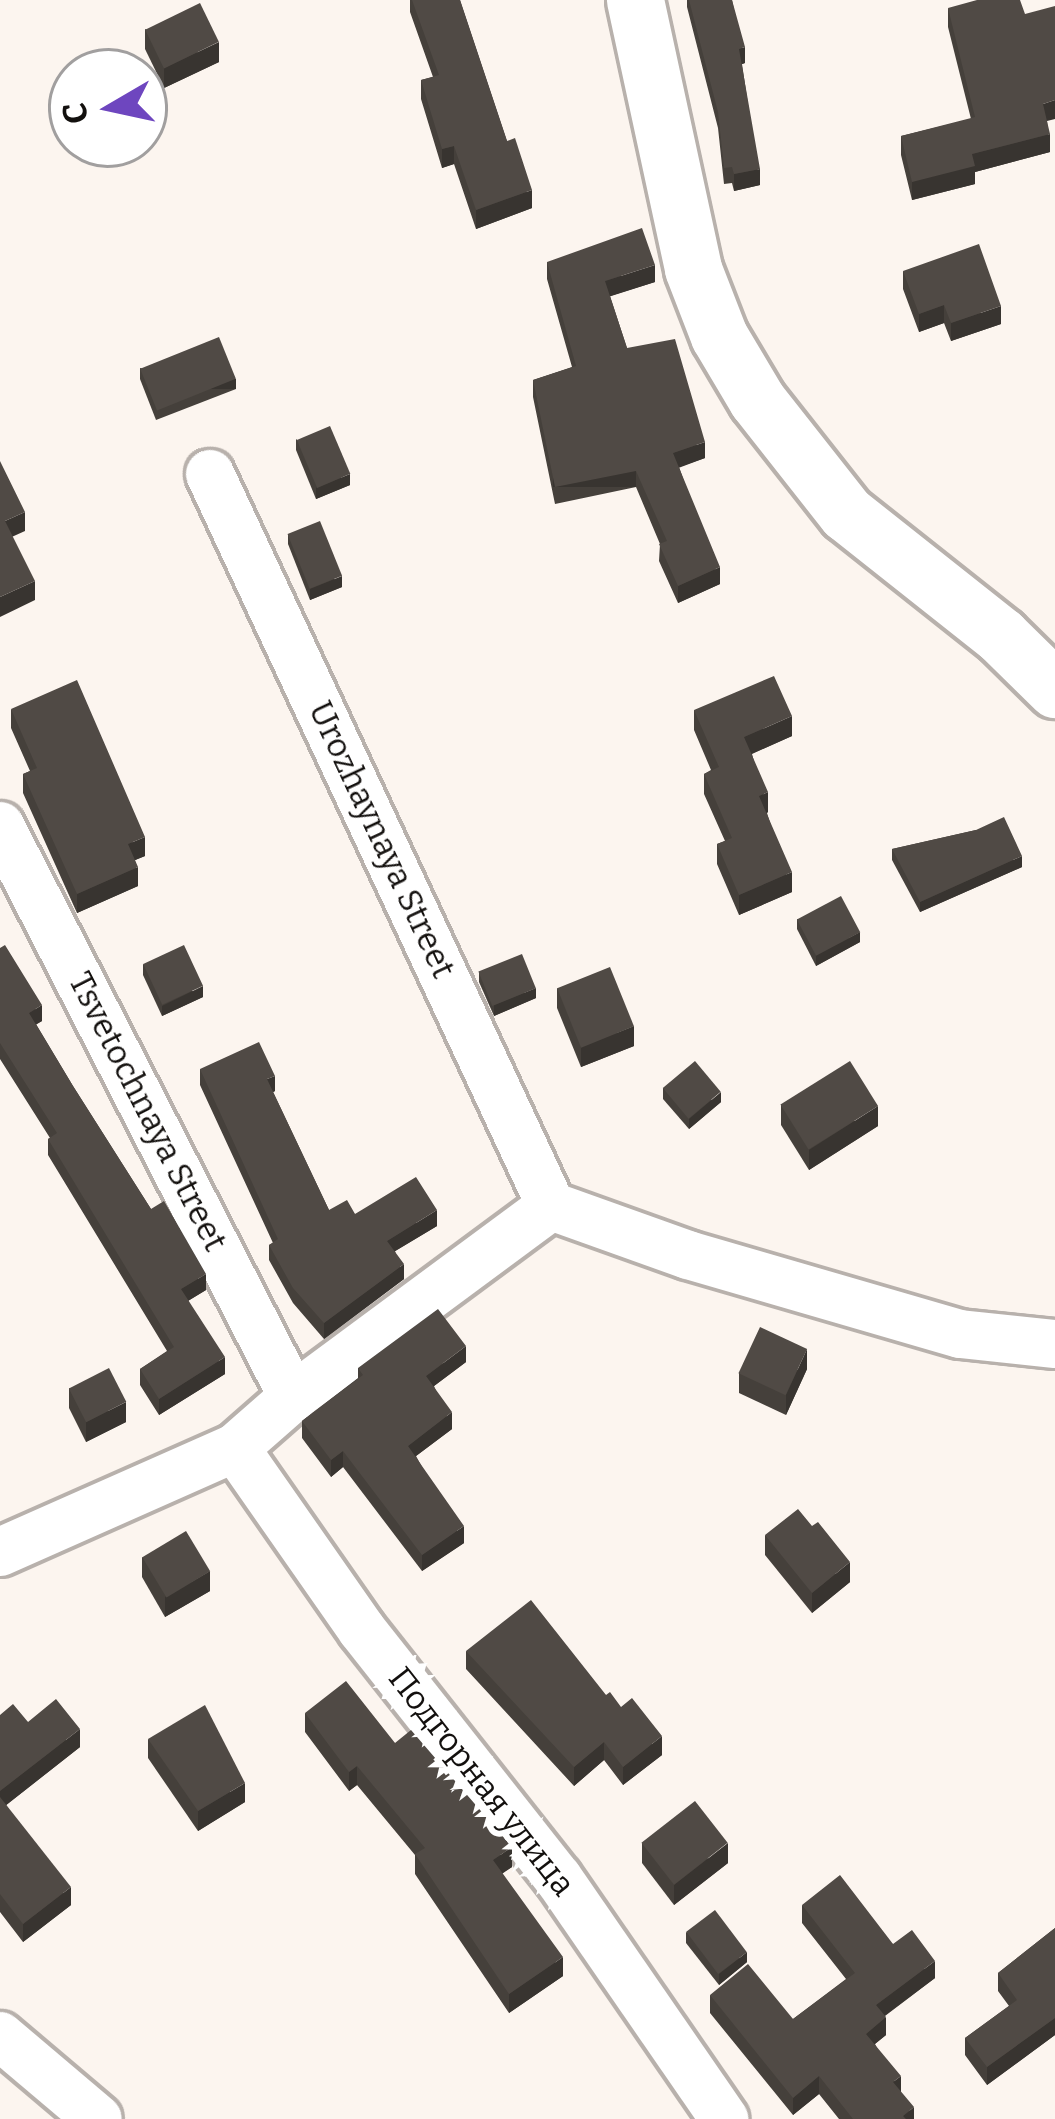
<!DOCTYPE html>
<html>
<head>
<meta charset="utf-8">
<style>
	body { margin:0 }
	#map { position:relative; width:1055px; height:2119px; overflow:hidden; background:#fcf5ef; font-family:Bitter,serif }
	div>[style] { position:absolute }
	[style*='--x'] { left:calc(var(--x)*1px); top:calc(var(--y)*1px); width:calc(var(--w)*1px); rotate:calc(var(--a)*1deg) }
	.roads { filter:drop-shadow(3px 0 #b8b1ac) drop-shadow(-3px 0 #b8b1ac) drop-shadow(0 3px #b8b1ac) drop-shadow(0 -3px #b8b1ac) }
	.minor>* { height:48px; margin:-24px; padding:0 24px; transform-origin:24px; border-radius:24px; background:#fff }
	.tertiary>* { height:57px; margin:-28.5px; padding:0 28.5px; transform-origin:28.5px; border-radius:28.5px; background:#fff }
	.wall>* { inset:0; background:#45403b }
	.shaded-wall>* { inset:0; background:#383430; transform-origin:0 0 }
	.building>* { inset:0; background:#504a45; transform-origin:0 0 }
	span { translate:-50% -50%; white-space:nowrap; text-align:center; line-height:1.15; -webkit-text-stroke:12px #fff; paint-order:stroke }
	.street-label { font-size:33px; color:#13100e }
	.north { position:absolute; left:48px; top:48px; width:120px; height:120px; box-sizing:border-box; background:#fff; border:3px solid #a19f9f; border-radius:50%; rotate:261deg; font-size:33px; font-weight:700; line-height:48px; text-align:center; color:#13100e }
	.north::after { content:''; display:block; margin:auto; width:42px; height:54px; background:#6e46bf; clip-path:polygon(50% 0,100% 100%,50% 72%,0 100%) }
</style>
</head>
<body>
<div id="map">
	<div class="roads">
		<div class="minor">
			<div style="--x:210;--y:474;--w:808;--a:65.02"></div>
			<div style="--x:0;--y:826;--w:642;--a:62.84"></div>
			<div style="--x:235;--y:1448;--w:222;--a:55.1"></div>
			<div style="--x:362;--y:1630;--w:316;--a:51.7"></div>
			<div style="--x:558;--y:1878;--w:293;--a:55.4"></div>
			<div style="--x:0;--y:1552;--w:257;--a:-23.9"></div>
			<div style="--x:235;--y:1448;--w:77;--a:-41.3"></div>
			<div style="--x:293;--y:1397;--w:321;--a:-36.5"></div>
			<div style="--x:551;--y:1206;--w:145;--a:19.7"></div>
			<div style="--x:688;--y:1255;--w:283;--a:16.2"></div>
			<div style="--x:960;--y:1334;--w:96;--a:6"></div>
			<div style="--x:0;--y:2036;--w:128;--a:40.3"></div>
		</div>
		<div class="tertiary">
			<div style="--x:635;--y:0;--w:275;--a:77.8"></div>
			<div style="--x:693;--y:269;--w:72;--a:68.8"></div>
			<div style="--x:719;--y:336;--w:74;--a:59.3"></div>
			<div style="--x:757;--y:400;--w:144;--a:51.8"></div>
			<div style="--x:846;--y:513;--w:198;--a:38.4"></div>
			<div style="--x:1001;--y:636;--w:76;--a:44.5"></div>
		</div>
	</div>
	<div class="wall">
		<div style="clip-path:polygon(410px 0,460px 0,507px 141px,532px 208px,476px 229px,454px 164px,442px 168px,421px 99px,421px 80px,433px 77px,410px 12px)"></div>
		<div style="clip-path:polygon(687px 0,732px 0,745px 63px,742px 64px,760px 185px,734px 191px,732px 183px,724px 184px,718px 128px,687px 7px)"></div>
		<div style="clip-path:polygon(948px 8px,1047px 121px,1050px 152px,975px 172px,975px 184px,912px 200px,901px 155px,901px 136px,971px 119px,948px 27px)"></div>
		<div style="clip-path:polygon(145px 29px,219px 62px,164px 88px,145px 49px)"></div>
		<div style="clip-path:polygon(547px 262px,655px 282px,610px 296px,627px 348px,705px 458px,679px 467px,720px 584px,678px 603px,659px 561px,660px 544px,636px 487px,555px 504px,533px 397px,533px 380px,572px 367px,547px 279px)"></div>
		<div style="clip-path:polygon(903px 271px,1001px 324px,951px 341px,944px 323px,919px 332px,903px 289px)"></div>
		<div style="clip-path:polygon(140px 368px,236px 389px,156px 420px,140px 379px)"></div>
		<div style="clip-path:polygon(296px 439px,350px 485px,316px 499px,296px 450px)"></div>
		<div style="clip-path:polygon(288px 534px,342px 587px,310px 600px,288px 544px)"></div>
		<div style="clip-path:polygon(11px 709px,145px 856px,135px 860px,138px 886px,77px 913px,23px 793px,23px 774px,30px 771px,11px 728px)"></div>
		<div style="clip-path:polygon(694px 710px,792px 736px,752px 754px,768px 812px,767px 813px,792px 892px,739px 915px,717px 864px,717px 844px,725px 841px,704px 794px,704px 774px,711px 770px,694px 730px)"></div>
		<div style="clip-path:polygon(976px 830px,1022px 867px,920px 912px,892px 860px,892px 849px)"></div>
		<div style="clip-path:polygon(797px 919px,860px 942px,816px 966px,797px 929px)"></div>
		<div style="clip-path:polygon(0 948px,42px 1021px,36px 1024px,73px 1086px,151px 1209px,206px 1290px,188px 1301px,225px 1374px,159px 1415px,140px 1385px,140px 1369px,167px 1351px,48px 1155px,48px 1139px,50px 1138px,0 1059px)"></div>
		<div style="clip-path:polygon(143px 964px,203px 997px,162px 1016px,143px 975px)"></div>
		<div style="clip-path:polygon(479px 972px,536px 998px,494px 1016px,479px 982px)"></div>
		<div style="clip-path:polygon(557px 988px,634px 1046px,581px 1067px,557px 1008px)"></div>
		<div style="clip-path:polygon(200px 1069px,275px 1091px,273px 1092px,329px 1210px,437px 1226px,395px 1251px,404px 1279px,324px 1339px,293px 1303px,269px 1260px,269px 1245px,273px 1243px,200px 1085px)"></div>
		<div style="clip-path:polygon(663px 1088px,721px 1102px,689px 1129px,663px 1099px)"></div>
		<div style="clip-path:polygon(781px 1105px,878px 1126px,809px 1170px,781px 1125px)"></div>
		<div style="clip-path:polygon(466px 1362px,434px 1386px,452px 1429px,416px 1456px,464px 1543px,422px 1571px,343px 1467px,331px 1477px,302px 1438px,302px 1421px,358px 1378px,358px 1368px)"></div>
		<div style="clip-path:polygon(807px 1369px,786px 1415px,739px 1393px,739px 1373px)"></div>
		<div style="clip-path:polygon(69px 1388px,126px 1422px,86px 1442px,69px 1408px)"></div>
		<div style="clip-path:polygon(765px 1535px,850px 1582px,812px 1613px,765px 1555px)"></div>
		<div style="clip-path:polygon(142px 1557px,210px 1591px,165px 1617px,142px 1577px)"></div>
		<div style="clip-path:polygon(466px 1651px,606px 1695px,662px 1755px,623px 1785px,604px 1760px,574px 1786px,466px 1669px)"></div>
		<div style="clip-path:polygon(305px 1713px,395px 1743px,512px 1867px,502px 1873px,563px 1976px,509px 2013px,415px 1874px,415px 1855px,357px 1785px,349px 1791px,305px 1732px)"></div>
		<div style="clip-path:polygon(0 1715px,28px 1722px,80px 1747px,6px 1805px,71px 1905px,23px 1942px,0 1912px)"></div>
		<div style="clip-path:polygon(148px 1739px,245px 1802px,198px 1831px,148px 1758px)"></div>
		<div style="clip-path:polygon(642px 1843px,728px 1863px,674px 1905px,642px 1863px)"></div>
		<div style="clip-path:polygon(802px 1905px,893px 1944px,935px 1978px,885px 2016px,886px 2035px,875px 2044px,914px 2119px,839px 2119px,819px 2094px,793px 2115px,710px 2013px,710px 1995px,793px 2019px,846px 1979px,802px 1923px)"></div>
		<div style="clip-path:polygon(1055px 1928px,1055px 2035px,987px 2085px,965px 2055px,965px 2038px,1009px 2006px,998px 1991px,998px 1973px)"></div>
		<div style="clip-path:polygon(686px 1932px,747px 1962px,719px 1985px,686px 1943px)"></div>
	</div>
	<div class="shaded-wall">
		<div style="clip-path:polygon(219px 42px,219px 62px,164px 88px,164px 68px)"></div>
		<div style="clip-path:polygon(745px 47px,745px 63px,739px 65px,739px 49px)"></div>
		<div style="clip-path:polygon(1055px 100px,1055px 119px,1043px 122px,1043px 104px)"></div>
		<div style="clip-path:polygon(1050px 134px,1050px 152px,975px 172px,975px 184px,912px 200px,912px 182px,972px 154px)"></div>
		<div style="clip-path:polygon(454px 146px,454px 164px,442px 168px,442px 149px)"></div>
		<div style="clip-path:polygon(760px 169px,760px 185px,734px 191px,734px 174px)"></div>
		<div style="clip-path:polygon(532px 190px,532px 208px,476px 229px,476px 210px)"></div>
		<div style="clip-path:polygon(655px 265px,655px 282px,605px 298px,605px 281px)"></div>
		<div style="clip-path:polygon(944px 305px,944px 323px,919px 332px,919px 314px)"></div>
		<div style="clip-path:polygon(1001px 306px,1001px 324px,951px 341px,951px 323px)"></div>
		<div style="left:236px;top:379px;width:10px;height:86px;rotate:90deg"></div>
		<div style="clip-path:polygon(705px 442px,705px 458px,673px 470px,673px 453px)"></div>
		<div style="left:636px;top:471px;width:16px;height:83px;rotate:90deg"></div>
		<div style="clip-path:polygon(350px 474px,350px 485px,316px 499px,316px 488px)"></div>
		<div style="clip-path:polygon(25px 512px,25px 531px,5px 540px,5px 521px)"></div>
		<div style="clip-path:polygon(720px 567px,720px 584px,678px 603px,678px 586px)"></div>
		<div style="clip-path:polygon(342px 576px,342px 587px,310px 600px,310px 589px)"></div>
		<div style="clip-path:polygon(35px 581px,35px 600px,0 617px,0 597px)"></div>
		<div style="clip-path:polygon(792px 716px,792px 736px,744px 757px,744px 737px)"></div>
		<div style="clip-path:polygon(768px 792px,768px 812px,759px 816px,759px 796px)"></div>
		<div style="clip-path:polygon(145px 837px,145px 856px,128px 863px,128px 844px)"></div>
		<div style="clip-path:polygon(1022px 856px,1022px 867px,920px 912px,920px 902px)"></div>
		<div style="clip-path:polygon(138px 867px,138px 886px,77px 913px,77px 894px)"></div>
		<div style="clip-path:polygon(792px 872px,792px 892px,739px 915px,739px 895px)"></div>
		<div style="clip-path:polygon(860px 932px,860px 942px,816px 966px,816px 955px)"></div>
		<div style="clip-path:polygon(203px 986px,203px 997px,162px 1016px,162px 1006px)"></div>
		<div style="clip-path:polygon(536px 988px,536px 998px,494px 1016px,494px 1005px)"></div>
		<div style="clip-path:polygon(42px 1005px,42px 1021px,29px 1029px,29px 1013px)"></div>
		<div style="clip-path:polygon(634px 1026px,634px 1046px,581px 1067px,581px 1047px)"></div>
		<div style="clip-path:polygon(275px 1076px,275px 1091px,267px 1095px,267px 1079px)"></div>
		<div style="clip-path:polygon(721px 1092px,721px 1102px,689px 1129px,689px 1119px)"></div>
		<div style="clip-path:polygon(878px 1106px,878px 1126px,809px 1170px,809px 1150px)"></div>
		<div style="clip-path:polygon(437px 1210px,437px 1226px,387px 1256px,387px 1241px)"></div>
		<div style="clip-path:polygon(404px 1264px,404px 1279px,324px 1339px,324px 1323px)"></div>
		<div style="clip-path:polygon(206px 1274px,206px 1290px,181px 1305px,181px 1289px)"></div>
		<div style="clip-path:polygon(466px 1346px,466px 1362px,426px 1392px,426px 1376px)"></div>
		<div style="clip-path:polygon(807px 1349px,807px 1369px,786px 1415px,786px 1395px)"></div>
		<div style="clip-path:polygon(225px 1357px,225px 1374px,159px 1415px,159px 1399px)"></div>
		<div style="clip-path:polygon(126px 1402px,126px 1422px,86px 1442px,86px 1422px)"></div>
		<div style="clip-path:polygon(452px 1412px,452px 1429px,408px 1462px,408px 1446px)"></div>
		<div style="clip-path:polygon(343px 1451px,343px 1467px,331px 1477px,331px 1460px)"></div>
		<div style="clip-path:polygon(464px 1526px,464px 1543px,422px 1571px,422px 1555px)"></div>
		<div style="clip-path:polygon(850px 1562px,850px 1582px,812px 1613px,812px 1593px)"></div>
		<div style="clip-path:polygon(210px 1571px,210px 1591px,165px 1617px,165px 1597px)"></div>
		<div style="clip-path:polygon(80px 1729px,80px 1747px,0 1810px,0 1791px)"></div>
		<div style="clip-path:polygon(662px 1736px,662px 1755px,623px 1785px,623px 1767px)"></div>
		<div style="clip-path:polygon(604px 1742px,604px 1760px,574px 1786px,574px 1767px)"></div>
		<div style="clip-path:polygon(357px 1766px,357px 1785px,349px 1791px,349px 1772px)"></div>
		<div style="clip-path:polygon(245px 1783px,245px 1802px,198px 1831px,198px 1811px)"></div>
		<div style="clip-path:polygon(728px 1843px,728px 1863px,674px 1905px,674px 1885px)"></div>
		<div style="clip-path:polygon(512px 1847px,512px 1867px,493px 1880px,493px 1860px)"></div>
		<div style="clip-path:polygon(71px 1887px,71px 1905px,23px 1942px,23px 1924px)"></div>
		<div style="clip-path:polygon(747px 1952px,747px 1962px,719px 1985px,719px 1974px)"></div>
		<div style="clip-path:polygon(563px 1957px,563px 1976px,509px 2013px,509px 1994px)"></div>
		<div style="clip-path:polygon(935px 1961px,935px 1978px,876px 2022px,876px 2005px)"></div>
		<div style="clip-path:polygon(886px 2017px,886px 2035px,866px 2051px,866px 2034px)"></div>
		<div style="clip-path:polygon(1055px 2018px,1055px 2035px,987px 2085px,987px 2067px)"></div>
		<div style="clip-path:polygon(819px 2076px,819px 2094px,793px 2115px,793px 2098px)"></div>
		<div style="clip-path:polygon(901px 2076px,901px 2094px,893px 2082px)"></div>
		<div style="clip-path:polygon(914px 2107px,914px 2119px,903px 2119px,903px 2116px)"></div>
	</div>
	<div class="building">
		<div style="clip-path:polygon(412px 0,460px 0,507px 141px,515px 138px,532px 190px,476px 210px,454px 146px,442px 149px,421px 80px,439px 75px)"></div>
		<div style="clip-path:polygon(689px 0,732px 0,745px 47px,739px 49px,760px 169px,734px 174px,732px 167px,724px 168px,718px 112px)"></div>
		<div style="clip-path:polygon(977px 0,1020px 0,1025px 14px,1055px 6px,1055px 100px,1043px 104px,1050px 134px,972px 154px,975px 166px,912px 182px,901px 136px,975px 117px,948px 8px)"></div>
		<div style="left:200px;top:3px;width:43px;height:61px;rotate:64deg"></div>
		<div style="clip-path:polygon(642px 228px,655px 265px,605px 281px,627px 348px,675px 339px,705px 442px,673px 453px,720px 567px,678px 586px,659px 544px,667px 541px,636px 471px,555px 487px,533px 380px,576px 366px,547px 262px)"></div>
		<div style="clip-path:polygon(979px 244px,1001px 306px,951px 323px,944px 305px,919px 314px,903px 271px)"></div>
		<div style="left:219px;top:337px;width:45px;height:85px;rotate:68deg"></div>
		<div style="left:330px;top:426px;width:52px;height:36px;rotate:67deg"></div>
		<div style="clip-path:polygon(0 461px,25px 512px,5px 521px,35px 581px,0 597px)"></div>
		<div style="left:320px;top:521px;width:59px;height:35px;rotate:68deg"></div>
		<div style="clip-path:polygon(774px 676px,792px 716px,744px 737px,768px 792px,759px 796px,792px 872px,739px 895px,717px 844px,732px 838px,704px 774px,719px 767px,694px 710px)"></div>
		<div style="clip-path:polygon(77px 680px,145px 837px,128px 844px,138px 867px,77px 894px,23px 774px,37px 768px,11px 709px)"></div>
		<div style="clip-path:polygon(1004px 817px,1022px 856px,920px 902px,892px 849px,976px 830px)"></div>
		<div style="left:841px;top:896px;width:41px;height:50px;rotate:62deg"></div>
		<div style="clip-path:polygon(5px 945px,42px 1005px,29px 1013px,73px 1086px,151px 1209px,164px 1201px,206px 1274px,181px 1289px,225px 1357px,159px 1399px,140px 1369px,174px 1347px,48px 1139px,57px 1133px,0 1043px,0 948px)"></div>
		<div style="left:184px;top:945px;width:45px;height:45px;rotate:65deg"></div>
		<div style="left:522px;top:954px;width:37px;height:47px;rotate:68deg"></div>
		<div style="left:610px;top:967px;width:64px;height:57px;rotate:68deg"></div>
		<div style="clip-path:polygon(259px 1042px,275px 1076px,267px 1079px,329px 1210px,347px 1200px,355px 1214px,416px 1177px,437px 1210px,387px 1241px,404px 1264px,324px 1323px,293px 1288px,269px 1245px,278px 1239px,200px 1069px)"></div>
		<div style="left:695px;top:1061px;width:40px;height:42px;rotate:50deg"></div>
		<div style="left:850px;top:1061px;width:53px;height:82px;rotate:58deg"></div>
		<div style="clip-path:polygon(438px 1309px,466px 1346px,426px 1376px,452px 1412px,408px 1446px,464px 1526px,422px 1555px,343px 1451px,331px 1460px,302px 1421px,363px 1375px,358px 1368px)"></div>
		<div style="left:760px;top:1327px;width:52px;height:51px;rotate:25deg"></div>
		<div style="left:109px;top:1368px;width:38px;height:45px;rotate:63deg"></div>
		<div style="clip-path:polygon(798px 1509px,812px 1526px,818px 1522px,850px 1562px,812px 1593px,765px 1535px)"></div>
		<div style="left:186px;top:1531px;width:47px;height:51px;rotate:59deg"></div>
		<div style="clip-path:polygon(531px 1600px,606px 1695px,610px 1692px,621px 1707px,632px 1698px,662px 1736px,623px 1767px,604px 1742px,574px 1767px,466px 1651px)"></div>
		<div style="clip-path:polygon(346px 1681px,395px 1743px,411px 1730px,512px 1847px,493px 1860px,563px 1957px,509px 1994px,415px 1854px,425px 1848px,357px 1766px,349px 1772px,305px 1713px)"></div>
		<div style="clip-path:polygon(56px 1699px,80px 1729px,0 1791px,0 1715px,13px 1704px,28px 1722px)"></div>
		<div style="clip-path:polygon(205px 1705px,245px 1783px,198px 1811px,148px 1739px)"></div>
		<div style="clip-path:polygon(0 1797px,71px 1887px,23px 1924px,0 1894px)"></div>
		<div style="left:695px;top:1801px;width:53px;height:68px;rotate:52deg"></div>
		<div style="clip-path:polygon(840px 1875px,893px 1944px,912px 1930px,935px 1961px,876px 2005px,886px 2017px,866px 2034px,901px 2076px,893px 2082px,914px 2107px,903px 2116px,906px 2119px,853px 2119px,819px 2076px,793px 2098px,710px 1995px,748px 1964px,793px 2019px,855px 1973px,802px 1905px)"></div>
		<div style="left:715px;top:1910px;width:53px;height:36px;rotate:53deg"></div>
		<div style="clip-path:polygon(1055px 1928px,1055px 2018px,987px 2067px,965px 2038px,1017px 2000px,998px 1973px)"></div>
	</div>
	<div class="street-label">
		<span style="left:381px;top:840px;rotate:65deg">Urozhaynaya Street</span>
		<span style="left:147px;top:1112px;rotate:63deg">Tsvetochnaya Street</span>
		<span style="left:481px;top:1782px;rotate:52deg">Подгорная улица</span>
	</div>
	<div class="north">С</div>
</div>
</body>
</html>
